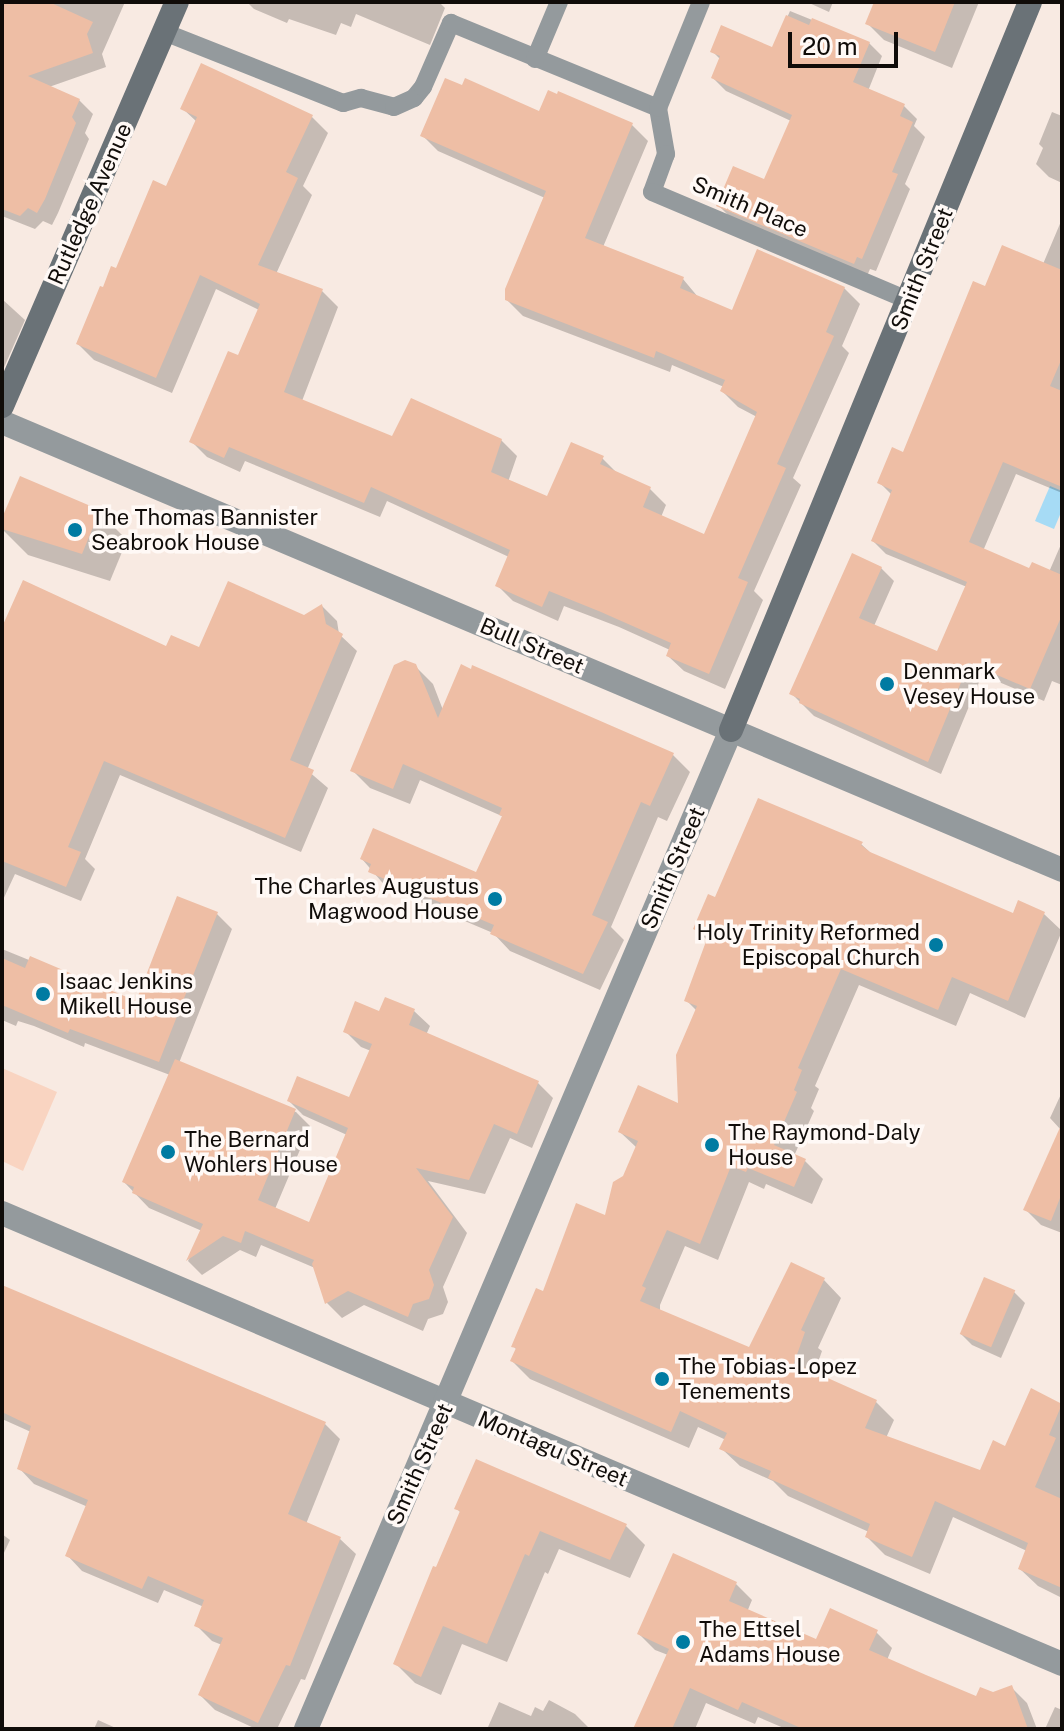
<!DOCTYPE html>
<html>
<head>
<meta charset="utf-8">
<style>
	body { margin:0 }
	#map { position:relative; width:1064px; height:1731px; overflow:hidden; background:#f8eae2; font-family:"Public Sans",sans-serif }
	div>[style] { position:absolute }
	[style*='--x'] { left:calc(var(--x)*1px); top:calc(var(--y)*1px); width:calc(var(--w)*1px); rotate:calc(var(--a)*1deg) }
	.green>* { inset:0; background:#f9d4c1 }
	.water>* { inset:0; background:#a6dbf5 }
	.shadow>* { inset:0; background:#0003 }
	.building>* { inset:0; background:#eebea5; transform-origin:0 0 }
	.lane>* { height:18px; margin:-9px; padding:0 9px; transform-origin:9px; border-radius:9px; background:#949a9d }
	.street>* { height:24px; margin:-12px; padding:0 12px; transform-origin:12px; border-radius:12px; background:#949a9d }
	.secondary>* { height:24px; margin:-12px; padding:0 12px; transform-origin:12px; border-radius:12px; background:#6a7277 }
	.dots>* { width:22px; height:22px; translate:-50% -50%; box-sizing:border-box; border:4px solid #fff9f6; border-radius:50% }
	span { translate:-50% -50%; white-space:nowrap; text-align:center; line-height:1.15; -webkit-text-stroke:7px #fff9f6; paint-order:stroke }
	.street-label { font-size:22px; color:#100c09 }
	.poi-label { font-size:22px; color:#100c09 }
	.left { translate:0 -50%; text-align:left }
	.right { translate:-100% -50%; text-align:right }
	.frame { position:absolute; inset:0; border:4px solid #100c09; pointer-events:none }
	.scale { position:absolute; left:788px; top:32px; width:110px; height:36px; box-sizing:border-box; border:4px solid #100c09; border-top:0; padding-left:10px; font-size:24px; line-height:28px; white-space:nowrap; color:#100c09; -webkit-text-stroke:6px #fff9f6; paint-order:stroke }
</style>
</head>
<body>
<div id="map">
	<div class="green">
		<div style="clip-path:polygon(2px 1068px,57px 1092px,23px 1171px,2px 1161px)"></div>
	</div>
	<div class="water">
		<div style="clip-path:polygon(1050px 486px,1062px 491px,1062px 510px,1054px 529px,1035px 521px)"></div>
	</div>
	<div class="shadow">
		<div style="clip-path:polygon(2px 2px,125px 2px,102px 54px,106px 67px,49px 87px,79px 100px,93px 114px,85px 133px,89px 139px,58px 213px,52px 225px,43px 221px,35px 229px,2px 216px)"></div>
		<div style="clip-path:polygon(247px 2px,439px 2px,445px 8px,430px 45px,356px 14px,351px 27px,341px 23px,336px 35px,289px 19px,287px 23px,254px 9px)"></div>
		<div style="clip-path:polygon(807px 2px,833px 2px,829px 12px)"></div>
		<div style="clip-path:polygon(876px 2px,979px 2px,952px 68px,884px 40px,867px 23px)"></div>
		<div style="clip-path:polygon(790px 11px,869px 43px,882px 56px,868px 91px,904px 106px,917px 119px,914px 126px,925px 137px,905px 184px,910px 189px,876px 271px,870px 269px,867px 276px,732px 219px,719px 206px,765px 181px,791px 121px,726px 91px,713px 78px,721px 60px,713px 52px,773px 49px)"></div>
		<div style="clip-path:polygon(559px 93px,632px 125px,648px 141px,603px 247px,683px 279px,698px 297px,733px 312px,844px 288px,860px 304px,842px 346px,849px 353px,793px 478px,801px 485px,754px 591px,763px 600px,725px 689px,684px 671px,668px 656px,670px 650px,619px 627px,564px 606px,558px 621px,513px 601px,497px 585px,509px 557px,387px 501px,380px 517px,245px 461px,240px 472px,207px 457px,191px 441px,239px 358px,259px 310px,216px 289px,172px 393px,94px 360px,78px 344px,104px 289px,167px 189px,197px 122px,182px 108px,312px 117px,328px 133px,303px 186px,312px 195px,276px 274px,322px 291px,338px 307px,302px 401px,393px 439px,501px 440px,517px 456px,508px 482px,548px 499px,602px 458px,618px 474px,650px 489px,666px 505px,661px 517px,705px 536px,757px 417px,738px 407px,722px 391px,724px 387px,672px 365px,670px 372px,523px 316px,507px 300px,545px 198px,438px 151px,423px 136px,540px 114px)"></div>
		<div style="clip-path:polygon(1052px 112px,1062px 116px,1062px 183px,1049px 177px,1036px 164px,1043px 148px,1039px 144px)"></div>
		<div style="clip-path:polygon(1062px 219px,1062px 493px,1016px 474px,983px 551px,1030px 571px,1049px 572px,1062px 542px,1062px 685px,1052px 681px,1044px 701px,982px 675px,941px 774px,814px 716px,792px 694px,881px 568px,894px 581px,874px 626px,938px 654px,967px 587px,886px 554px,873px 541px,892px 495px,880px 483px,904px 454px,986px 289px,1043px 264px)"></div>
		<div style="clip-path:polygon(2px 299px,25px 320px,2px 372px)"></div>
		<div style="clip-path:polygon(21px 478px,99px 512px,127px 540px,110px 581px,28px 555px,2px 529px)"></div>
		<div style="clip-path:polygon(322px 606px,337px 621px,339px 634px,357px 651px,307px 770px,328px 788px,301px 852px,120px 775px,85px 859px,95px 869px,81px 901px,15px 874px,2px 902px,2px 629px,200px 650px,304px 617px)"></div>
		<div style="clip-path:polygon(415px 666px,433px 684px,443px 710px,473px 668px,673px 755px,690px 772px,667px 821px,658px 817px,611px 927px,624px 940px,600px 990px,510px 951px,493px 933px,387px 888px,362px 859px,477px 875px,504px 817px,420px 780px,410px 804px,370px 788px,353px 771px)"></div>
		<div style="clip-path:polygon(861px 844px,873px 855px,1014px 915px,1044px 914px,1062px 931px,1025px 1018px,970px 993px,956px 1026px,859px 985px,815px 1086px,819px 1089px,811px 1108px,814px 1111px,794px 1156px,805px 1161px,823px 1179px,812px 1204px,766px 1184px,764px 1189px,749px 1182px,718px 1260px,685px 1246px,660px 1305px,660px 1312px,750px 1350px,824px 1280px,841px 1298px,818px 1348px,822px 1351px,814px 1374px,876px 1402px,894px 1420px,886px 1438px,981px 1473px,1006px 1448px,1032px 1390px,1062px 1406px,1062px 1598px,1038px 1586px,1020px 1569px,1027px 1551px,953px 1517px,930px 1574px,885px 1555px,867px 1537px,869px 1532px,788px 1496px,773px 1481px,740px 1466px,722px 1449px,726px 1440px,698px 1427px,689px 1448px,530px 1379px,512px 1361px,517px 1350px,513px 1346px,544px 1294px,606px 1218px,637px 1148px,620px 1132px,680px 1106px,697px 1011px,686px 1000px,708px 941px,695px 928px,716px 900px)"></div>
		<div style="clip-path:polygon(evenodd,217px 914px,232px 929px,179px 1063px,303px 1115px,289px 1101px,350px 1100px,371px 1051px,361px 1047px,345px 1031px,381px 1014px,386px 1000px,414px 1011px,430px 1026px,426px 1035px,538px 1083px,553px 1098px,532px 1148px,510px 1138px,485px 1194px,428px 1181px,467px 1233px,443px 1287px,448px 1302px,443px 1314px,428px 1319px,423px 1331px,364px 1305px,342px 1318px,327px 1303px,315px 1268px,261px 1245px,256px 1257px,240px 1250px,202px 1275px,188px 1261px,202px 1231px,149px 1208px,124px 1182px,170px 1075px,85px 1043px,84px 1047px,34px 1026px,18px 1021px,16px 1026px,2px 1020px,2px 949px,137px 1004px,217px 914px,296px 1112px,347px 1135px,310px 1224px,275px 1209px,310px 1126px,296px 1112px)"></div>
		<div style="clip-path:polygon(1062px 1092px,1062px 1233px,1041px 1225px,1025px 1209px,1061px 1130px,1050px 1118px)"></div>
		<div style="clip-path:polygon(2px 1287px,325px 1424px,340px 1439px,306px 1524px,340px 1539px,356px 1554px,305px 1680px,301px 1679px,277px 1729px,256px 1729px,215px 1710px,200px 1695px,222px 1645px,212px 1641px,196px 1625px,204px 1607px,164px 1590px,158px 1603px,82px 1571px,67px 1555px,88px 1507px,34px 1484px,19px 1468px,31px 1432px,2px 1419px)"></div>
		<div style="clip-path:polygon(1014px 1292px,1025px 1303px,1001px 1358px,972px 1345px,961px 1334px)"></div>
		<div style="clip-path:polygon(457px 1509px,626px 1526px,645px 1545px,630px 1578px,559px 1549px,548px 1574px,545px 1572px,507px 1662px,462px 1644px,441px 1695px,415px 1683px,396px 1664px,461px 1513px)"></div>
		<div style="clip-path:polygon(2px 1534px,10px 1540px,2px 1557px)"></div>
		<div style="clip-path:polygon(736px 1584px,752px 1600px,747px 1612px,817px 1642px,876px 1632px,892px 1648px,887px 1660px,977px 1699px,1011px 1687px,1027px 1703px,1037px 1729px,786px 1729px,758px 1717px,755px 1724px,706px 1703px,695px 1729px,635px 1729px,668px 1655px,655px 1650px,639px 1634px)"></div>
		<div style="clip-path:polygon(549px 1700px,575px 1714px,590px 1729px,488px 1727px,499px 1702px,531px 1716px,535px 1707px,543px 1711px)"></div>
		<div style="clip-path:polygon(1055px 1707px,1062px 1710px,1062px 1729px,1045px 1729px)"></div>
		<div style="clip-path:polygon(98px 1720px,118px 1729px,94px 1729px)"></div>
	</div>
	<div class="building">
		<div style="clip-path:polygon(2px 2px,49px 2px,93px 22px,87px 34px,93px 53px,28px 76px,80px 99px,72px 117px,76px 123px,45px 199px,37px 213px,28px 208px,20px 216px,2px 209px)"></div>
		<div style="clip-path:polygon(874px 2px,955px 2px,935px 52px,865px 24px)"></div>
		<div style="clip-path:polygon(786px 15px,809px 25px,812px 18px,870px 42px,853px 82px,905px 104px,900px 116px,913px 122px,892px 172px,898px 174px,862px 259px,857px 257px,854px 264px,716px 206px,733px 166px,764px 179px,792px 115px,711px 78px,720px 56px,710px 52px,721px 25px,772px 47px)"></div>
		<div style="clip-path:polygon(201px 63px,313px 115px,286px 172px,298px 178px,258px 265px,323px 289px,284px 392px,392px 436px,411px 398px,502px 439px,491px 472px,547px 496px,571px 442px,604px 456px,600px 464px,651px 487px,643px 507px,704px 534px,757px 412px,720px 391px,725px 380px,656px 351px,654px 358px,505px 300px,505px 289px,546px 191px,420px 136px,445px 78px,462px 85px,465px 78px,539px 111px,548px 90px,557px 94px,558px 91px,633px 123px,585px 238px,684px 277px,680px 288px,732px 310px,757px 249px,845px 287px,826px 332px,834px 336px,777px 464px,786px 468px,738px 578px,748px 582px,709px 674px,666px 656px,671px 643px,601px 612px,549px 591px,542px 607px,495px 586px,510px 550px,371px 487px,364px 503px,229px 447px,224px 458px,189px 442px,228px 351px,238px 355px,260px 304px,200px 275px,156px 378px,76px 344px,100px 286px,103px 287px,111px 266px,116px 268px,153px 180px,166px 186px,197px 117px,180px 109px)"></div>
		<div style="clip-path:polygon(1002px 245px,1062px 270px,1062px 358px,1050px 386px,1062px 391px,1062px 487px,1003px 462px,969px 542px,1029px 568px,1032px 562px,1062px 575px,1062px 615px,1030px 689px,969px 663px,928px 762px,799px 703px,800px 699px,789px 694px,852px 553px,882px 567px,859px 618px,937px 651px,967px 582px,871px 541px,892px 490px,877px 483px,892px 447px,903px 452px,973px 281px,985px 286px)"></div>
		<div style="clip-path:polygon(20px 476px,100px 510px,82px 554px,2px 529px,2px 518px)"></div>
		<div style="clip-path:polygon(23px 580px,166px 646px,171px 635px,199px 647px,228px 581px,304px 615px,322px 604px,326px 624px,343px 634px,290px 760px,314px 770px,285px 838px,104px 761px,68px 847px,81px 852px,66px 887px,2px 861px,2px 627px)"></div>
		<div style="clip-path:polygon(405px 660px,416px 664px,438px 718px,461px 664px,471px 669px,472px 665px,674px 753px,650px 806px,641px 802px,592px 915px,608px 922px,583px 974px,490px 934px,494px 925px,368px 872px,371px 864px,360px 859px,373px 828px,476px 872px,502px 816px,499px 815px,502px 808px,403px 764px,393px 789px,350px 771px,394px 665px)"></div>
		<div style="clip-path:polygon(758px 798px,863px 842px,861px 845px,870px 852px,1013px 913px,1018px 900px,1045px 912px,1008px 1001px,952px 977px,938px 1010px,841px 969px,798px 1068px,802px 1070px,794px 1090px,797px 1092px,774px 1145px,806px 1159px,794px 1187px,748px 1168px,746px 1172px,731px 1166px,700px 1244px,667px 1230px,642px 1286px,646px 1288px,640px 1301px,749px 1347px,791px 1262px,825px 1278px,801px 1330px,805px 1332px,794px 1363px,877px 1400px,865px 1428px,980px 1470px,993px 1440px,1005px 1446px,1031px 1388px,1062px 1404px,1049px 1435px,1056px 1438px,1035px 1487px,1062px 1499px,1062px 1588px,1018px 1569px,1028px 1543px,935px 1501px,912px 1557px,865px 1537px,870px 1524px,768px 1478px,771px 1471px,719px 1449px,727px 1433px,680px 1411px,671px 1432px,510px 1361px,516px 1348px,511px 1347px,536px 1288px,543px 1291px,576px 1203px,605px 1215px,613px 1182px,623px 1176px,638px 1141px,618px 1132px,638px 1085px,678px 1103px,676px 1055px,697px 1006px,684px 1001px,708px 936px,693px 929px,708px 894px,715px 897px)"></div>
		<div style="clip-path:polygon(177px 896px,218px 912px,159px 1062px,70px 1029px,68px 1033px,2px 1005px,2px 958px,25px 968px,30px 956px,136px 1001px)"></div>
		<div style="clip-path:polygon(385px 997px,415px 1009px,409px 1025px,539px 1081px,517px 1134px,494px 1124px,469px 1180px,416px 1168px,453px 1217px,429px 1270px,434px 1285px,429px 1299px,413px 1304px,408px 1317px,348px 1291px,325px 1304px,312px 1264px,314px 1260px,245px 1231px,241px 1243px,223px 1236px,186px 1261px,203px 1224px,132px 1193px,134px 1187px,122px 1182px,175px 1059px,296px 1109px,258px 1200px,309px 1222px,348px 1128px,287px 1101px,297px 1076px,349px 1097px,372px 1044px,343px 1032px,355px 1001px,379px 1011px)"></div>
		<div style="clip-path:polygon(1062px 1123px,1062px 1193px,1051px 1221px,1023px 1210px)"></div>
		<div style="left:984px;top:1277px;width:34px;height:62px;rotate:23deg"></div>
		<div style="clip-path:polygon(2px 1285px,326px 1422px,288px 1514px,341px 1537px,290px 1666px,286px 1665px,258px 1723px,198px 1695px,223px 1638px,194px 1626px,204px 1600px,148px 1576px,142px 1589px,65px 1556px,88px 1500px,17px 1469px,31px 1426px,2px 1412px)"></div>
		<div style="clip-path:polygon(476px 1459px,627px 1524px,610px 1560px,540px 1531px,529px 1556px,525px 1554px,487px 1644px,443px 1626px,421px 1677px,393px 1664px,433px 1566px,436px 1567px,460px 1511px,454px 1509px)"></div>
		<div style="clip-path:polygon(673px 1553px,737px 1582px,729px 1601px,816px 1639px,830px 1608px,878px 1630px,869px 1650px,926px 1675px,976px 1696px,980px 1687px,993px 1692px,1012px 1685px,1028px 1729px,803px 1729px,742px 1702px,738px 1710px,690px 1688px,672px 1729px,633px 1729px,669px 1649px,637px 1634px)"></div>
	</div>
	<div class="lane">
		<div style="--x:164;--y:32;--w:193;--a:21.6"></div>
		<div style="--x:343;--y:103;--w:19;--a:-16"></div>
		<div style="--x:361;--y:98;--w:34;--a:15"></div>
		<div style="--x:394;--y:107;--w:22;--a:-24"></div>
		<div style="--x:414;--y:98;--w:14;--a:-51"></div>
		<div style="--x:423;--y:87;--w:70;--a:-66.4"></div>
		<div style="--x:451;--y:23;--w:224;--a:22.3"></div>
		<div style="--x:535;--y:59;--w:62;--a:-67.2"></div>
		<div style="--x:658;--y:108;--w:47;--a:80.1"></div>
		<div style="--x:666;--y:154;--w:40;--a:110.2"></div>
		<div style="--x:652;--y:192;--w:280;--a:22.9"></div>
		<div style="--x:658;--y:108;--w:114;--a:-67.9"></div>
	</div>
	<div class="street">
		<div style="--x:2;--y:422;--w:1151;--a:22.91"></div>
		<div style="--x:2;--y:1213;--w:1152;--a:23.05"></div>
		<div style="--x:306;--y:1729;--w:1086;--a:-66.95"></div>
	</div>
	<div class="secondary">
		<div style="--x:2;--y:406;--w:440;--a:-66.6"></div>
		<div style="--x:731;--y:730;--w:787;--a:-67.67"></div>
	</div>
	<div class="dots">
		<div style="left:75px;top:530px;background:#007ba2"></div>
		<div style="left:887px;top:684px;background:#007ba2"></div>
		<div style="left:495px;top:899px;background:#007ba2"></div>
		<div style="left:936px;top:945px;background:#007ba2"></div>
		<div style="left:43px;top:994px;background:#007ba2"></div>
		<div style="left:712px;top:1145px;background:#007ba2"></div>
		<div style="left:168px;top:1152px;background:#007ba2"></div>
		<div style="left:662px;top:1379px;background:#007ba2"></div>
		<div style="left:683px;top:1642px;background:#007ba2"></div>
	</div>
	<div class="street-label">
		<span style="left:90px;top:204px;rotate:-66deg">Rutledge Avenue</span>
		<span style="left:750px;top:207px;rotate:23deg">Smith Place</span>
		<span style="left:922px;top:269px;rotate:-68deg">Smith Street</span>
		<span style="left:532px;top:646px;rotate:23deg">Bull Street</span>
		<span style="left:673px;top:868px;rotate:-67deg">Smith Street</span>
		<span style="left:553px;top:1449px;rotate:23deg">Montagu Street</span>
		<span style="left:420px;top:1464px;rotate:-66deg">Smith Street</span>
	</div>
	<div class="poi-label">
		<span class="left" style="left:91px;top:530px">The Thomas Bannister<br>Seabrook House</span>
		<span class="left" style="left:903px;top:684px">Denmark<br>Vesey House</span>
		<span class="right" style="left:479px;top:899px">The Charles Augustus<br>Magwood House</span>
		<span class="right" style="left:920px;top:945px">Holy Trinity Reformed<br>Episcopal Church</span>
		<span class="left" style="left:59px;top:994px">Isaac Jenkins<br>Mikell House</span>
		<span class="left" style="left:728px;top:1145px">The Raymond-Daly<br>House</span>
		<span class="left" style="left:184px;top:1152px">The Bernard<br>Wohlers House</span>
		<span class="left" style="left:678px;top:1379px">The Tobias-Lopez<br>Tenements</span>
		<span class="left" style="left:699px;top:1642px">The Ettsel<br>Adams House</span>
	</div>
	<div class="frame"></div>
	<div class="scale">20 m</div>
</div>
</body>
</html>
